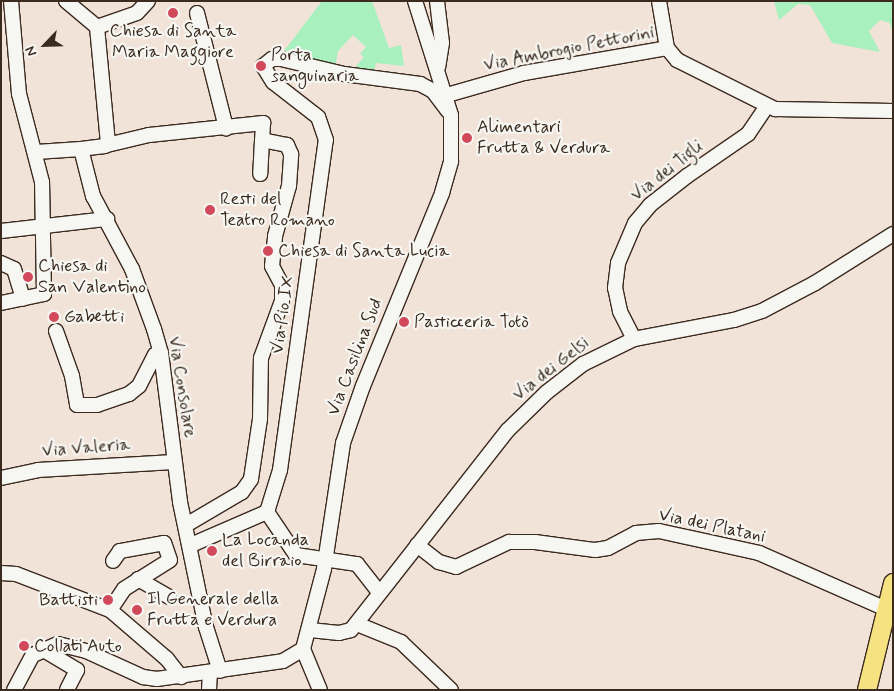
<!DOCTYPE html>
<html>
<head>
<meta charset="utf-8">
<style>
	body { margin:0 }
	#map { position:relative; width:894px; height:691px; overflow:hidden; background:#f2e3d8; font-family:Mynerve,sans-serif }
	div>[style] { position:absolute }
	[style*='--x'] { left:calc(var(--x)*1px); top:calc(var(--y)*1px); width:calc(var(--w)*1px); rotate:calc(var(--a)*1deg) }
	.green>* { inset:0; background:#a8f0bd }
	.roads { filter:drop-shadow(1px 0 #3b2a1e) drop-shadow(-1px 0 #3b2a1e) drop-shadow(0 1px #3b2a1e) drop-shadow(0 -1px #3b2a1e) }
	.minor>* { height:14px; margin:-7px; padding:0 7px; transform-origin:7px; border-radius:7px; background:#f6f6f2 }
	.major>* { height:18px; margin:-9px; padding:0 9px; transform-origin:9px; border-radius:9px; background:#f6e281 }
	.dots>* { width:14px; height:14px; translate:-50% -50%; box-sizing:border-box; border:2px solid #f6f6f2; border-radius:50% }
	span { translate:-50% -50%; white-space:nowrap; text-align:center; line-height:1.15; -webkit-text-stroke:4.5px #f6f6f2; paint-order:stroke }
	.poi-label { font-size:18px; color:#3b2a1e }
	.left { translate:0 -50%; text-align:left }
	.right { translate:-100% -50%; text-align:right }
	.street-label { font-size:18px; color:#3b2a1e }
	.frame { position:absolute; inset:0; border:2px solid #3b2a1e; pointer-events:none }
	.north { position:absolute; left:20px; top:20px; width:50px; height:50px; -webkit-text-stroke:4px #f6f6f2; paint-order:stroke; rotate:246deg; font-size:14px; font-weight:700; line-height:20px; text-align:center; color:#3b2a1e }
	.north::after { content:''; display:block; margin:auto; width:18px; height:22px; background:#3b2a1e; clip-path:polygon(50% 0,100% 100%,50% 72%,0 100%) }
</style>
</head>
<body>
<div id="map">
	<div class="green">
		<div style="clip-path:polygon(322px 1px,372px 1px,389px 48px,401px 45px,404px 66px,376px 63px,373px 74px,352px 71px,364px 57px,360px 54px,366px 47px,353px 35px,338px 51px,335px 68px,281px 55px)"></div>
		<div style="clip-path:polygon(774px 1px,893px 1px,893px 35px,890px 23px,880px 20px,869px 31px,880px 52px,832px 43px,810px 5px,798px 4px,779px 20px)"></div>
	</div>
	<div class="roads">
		<div class="minor">
			<div style="--x:66;--y:1;--w:40;--a:40"></div>
			<div style="--x:148;--y:1;--w:16;--a:133"></div>
			<div style="--x:137;--y:13;--w:42;--a:160.7"></div>
			<div style="--x:97;--y:27;--w:117;--a:84.6"></div>
			<div style="--x:108;--y:143;--w:4;--a:135"></div>
			<div style="--x:105;--y:146;--w:24;--a:173"></div>
			<div style="--x:81;--y:149;--w:49;--a:75.7"></div>
			<div style="--x:93;--y:196;--w:83;--a:61.9"></div>
			<div style="--x:132;--y:269;--w:64;--a:69.9"></div>
			<div style="--x:154;--y:329;--w:25;--a:74"></div>
			<div style="--x:161;--y:353;--w:150;--a:82.7"></div>
			<div style="--x:180;--y:502;--w:128;--a:78.3"></div>
			<div style="--x:206;--y:627;--w:46;--a:72.3"></div>
			<div style="--x:437;--y:1;--w:42;--a:83.2"></div>
			<div style="--x:442;--y:43;--w:24;--a:99"></div>
			<div style="--x:659;--y:1;--w:48;--a:80.3"></div>
			<div style="--x:197;--y:13;--w:119;--a:75.8"></div>
			<div style="--x:447;--y:95;--w:80;--a:-15.9"></div>
			<div style="--x:524;--y:73;--w:145;--a:-9.9"></div>
			<div style="--x:667;--y:48;--w:16;--a:50"></div>
			<div style="--x:677;--y:60;--w:110;--a:26.6"></div>
			<div style="--x:775;--y:109;--w:118;--a:1"></div>
			<div style="--x:107;--y:145;--w:43;--a:-13.4"></div>
			<div style="--x:149;--y:135;--w:115;--a:-6"></div>
			<div style="--x:263;--y:123;--w:17;--a:93"></div>
			<div style="--x:36;--y:152;--w:45;--a:-3.8"></div>
			<div style="--x:1;--y:231;--w:107;--a:-6.5"></div>
			<div style="--x:1;--y:263;--w:14;--a:25"></div>
			<div style="--x:14;--y:269;--w:31;--a:73"></div>
			<div style="--x:1;--y:303;--w:44;--a:-11.8"></div>
			<div style="--x:44;--y:294;--w:112;--a:-91"></div>
			<div style="--x:42;--y:182;--w:91;--a:-104.6"></div>
			<div style="--x:19;--y:94;--w:93;--a:-94.9"></div>
			<div style="--x:56;--y:331;--w:48;--a:70.4"></div>
			<div style="--x:72;--y:376;--w:29;--a:80"></div>
			<div style="--x:77;--y:405;--w:20;--a:0"></div>
			<div style="--x:97;--y:405;--w:34;--a:-19"></div>
			<div style="--x:129;--y:394;--w:13;--a:-39"></div>
			<div style="--x:139;--y:386;--w:35;--a:-63"></div>
			<div style="--x:155;--y:355;--w:6;--a:-18"></div>
			<div style="--x:634;--y:339;--w:31;--a:-117"></div>
			<div style="--x:620;--y:311;--w:24;--a:-102"></div>
			<div style="--x:615;--y:288;--w:25;--a:-83"></div>
			<div style="--x:618;--y:263;--w:43;--a:-67"></div>
			<div style="--x:635;--y:223;--w:23;--a:-50"></div>
			<div style="--x:650;--y:205;--w:47;--a:-38.1"></div>
			<div style="--x:687;--y:176;--w:74;--a:-34.5"></div>
			<div style="--x:748;--y:134;--w:34;--a:-56"></div>
			<div style="--x:1;--y:478;--w:38;--a:-12"></div>
			<div style="--x:38;--y:470;--w:136;--a:-3.4"></div>
			<div style="--x:267;--y:512;--w:52;--a:56"></div>
			<div style="--x:296;--y:555;--w:62;--a:8.4"></div>
			<div style="--x:357;--y:564;--w:36;--a:52"></div>
			<div style="--x:186;--y:525;--w:65;--a:-30.5"></div>
			<div style="--x:242;--y:492;--w:16;--a:-55"></div>
			<div style="--x:251;--y:479;--w:61;--a:-81.5"></div>
			<div style="--x:260;--y:419;--w:61;--a:-89.1"></div>
			<div style="--x:261;--y:358;--w:61;--a:-69.8"></div>
			<div style="--x:282;--y:301;--w:16;--a:-90"></div>
			<div style="--x:282;--y:285;--w:21;--a:-118"></div>
			<div style="--x:272;--y:266;--w:30;--a:-84"></div>
			<div style="--x:275;--y:236;--w:52;--a:-74.4"></div>
			<div style="--x:289;--y:186;--w:32;--a:-86"></div>
			<div style="--x:291;--y:154;--w:10;--a:-114"></div>
			<div style="--x:287;--y:145;--w:25;--a:-169"></div>
			<div style="--x:262;--y:140;--w:34;--a:93"></div>
			<div style="--x:191;--y:545;--w:83;--a:-23.5"></div>
			<div style="--x:267;--y:512;--w:44;--a:-72.8"></div>
			<div style="--x:280;--y:470;--w:333;--a:-82.1"></div>
			<div style="--x:326;--y:140;--w:24;--a:-109"></div>
			<div style="--x:318;--y:117;--w:57;--a:-142.1"></div>
			<div style="--x:273;--y:82;--w:19;--a:-122"></div>
			<div style="--x:263;--y:66;--w:11;--a:-38"></div>
			<div style="--x:272;--y:59;--w:9;--a:0"></div>
			<div style="--x:281;--y:59;--w:65;--a:13.4"></div>
			<div style="--x:344;--y:74;--w:77;--a:7.5"></div>
			<div style="--x:420;--y:84;--w:15;--a:28"></div>
			<div style="--x:433;--y:91;--w:25;--a:53"></div>
			<div style="--x:417;--y:545;--w:28;--a:38"></div>
			<div style="--x:439;--y:562;--w:18;--a:16"></div>
			<div style="--x:456;--y:567;--w:59;--a:-25.3"></div>
			<div style="--x:509;--y:542;--w:26;--a:0"></div>
			<div style="--x:535;--y:542;--w:61;--a:7.6"></div>
			<div style="--x:595;--y:550;--w:13;--a:-9"></div>
			<div style="--x:608;--y:548;--w:32;--a:-28"></div>
			<div style="--x:636;--y:533;--w:23;--a:-5"></div>
			<div style="--x:659;--y:531;--w:102;--a:12.4"></div>
			<div style="--x:759;--y:553;--w:146;--a:23.8"></div>
			<div style="--x:1;--y:573;--w:15;--a:4"></div>
			<div style="--x:16;--y:574;--w:101;--a:21"></div>
			<div style="--x:110;--y:610;--w:75;--a:40.7"></div>
			<div style="--x:167;--y:659;--w:23;--a:52"></div>
			<div style="--x:138;--y:579;--w:36;--a:30"></div>
			<div style="--x:110;--y:610;--w:25;--a:-56"></div>
			<div style="--x:124;--y:589;--w:54;--a:-32.2"></div>
			<div style="--x:170;--y:560;--w:18;--a:-109"></div>
			<div style="--x:164;--y:543;--w:45;--a:169.7"></div>
			<div style="--x:120;--y:551;--w:12;--a:125"></div>
			<div style="--x:357;--y:624;--w:48;--a:22.2"></div>
			<div style="--x:401;--y:642;--w:69;--a:43.8"></div>
			<div style="--x:310;--y:630;--w:29;--a:6"></div>
			<div style="--x:339;--y:633;--w:12;--a:-14"></div>
			<div style="--x:351;--y:630;--w:254;--a:-51.9"></div>
			<div style="--x:508;--y:430;--w:54;--a:-44.3"></div>
			<div style="--x:547;--y:392;--w:46;--a:-37.9"></div>
			<div style="--x:583;--y:364;--w:57;--a:-26.1"></div>
			<div style="--x:634;--y:339;--w:102;--a:-10.8"></div>
			<div style="--x:734;--y:320;--w:29;--a:-18"></div>
			<div style="--x:762;--y:311;--w:60;--a:-27.8"></div>
			<div style="--x:815;--y:283;--w:92;--a:-32.1"></div>
			<div style="--x:42;--y:649;--w:41;--a:31"></div>
			<div style="--x:77;--y:670;--w:22;--a:117"></div>
			<div style="--x:303;--y:649;--w:44;--a:67.5"></div>
			<div style="--x:14;--y:690;--w:40;--a:-62"></div>
			<div style="--x:33;--y:655;--w:27;--a:-24"></div>
			<div style="--x:58;--y:644;--w:29;--a:14"></div>
			<div style="--x:86;--y:651;--w:63;--a:24.5"></div>
			<div style="--x:143;--y:677;--w:14;--a:8"></div>
			<div style="--x:157;--y:679;--w:127;--a:-8.1"></div>
			<div style="--x:283;--y:661;--w:23;--a:-31"></div>
			<div style="--x:303;--y:649;--w:83;--a:-75.3"></div>
			<div style="--x:324;--y:569;--w:127;--a:-81.4"></div>
			<div style="--x:343;--y:443;--w:60;--a:-70.7"></div>
			<div style="--x:363;--y:386;--w:209;--a:-67.7"></div>
			<div style="--x:442;--y:193;--w:33;--a:-74"></div>
			<div style="--x:451;--y:161;--w:46;--a:-90"></div>
			<div style="--x:451;--y:115;--w:120;--a:-107.5"></div>
			<div style="--x:209;--y:690;--w:17;--a:-87"></div>
		</div>
		<div class="major">
			<div style="--x:867;--y:690;--w:110;--a:-76.3"></div>
		</div>
	</div>
	<div class="dots">
		<div style="left:173px;top:13px;background:#d1495b"></div>
		<div style="left:261px;top:66px;background:#d1495b"></div>
		<div style="left:467px;top:138px;background:#d1495b"></div>
		<div style="left:210px;top:210px;background:#d1495b"></div>
		<div style="left:268px;top:251px;background:#d1495b"></div>
		<div style="left:28px;top:277px;background:#d1495b"></div>
		<div style="left:54px;top:317px;background:#d1495b"></div>
		<div style="left:404px;top:322px;background:#d1495b"></div>
		<div style="left:212px;top:551px;background:#d1495b"></div>
		<div style="left:108px;top:600px;background:#d1495b"></div>
		<div style="left:137px;top:610px;background:#d1495b"></div>
		<div style="left:24px;top:646px;background:#d1495b"></div>
	</div>
	<div class="poi-label">
		<span style="left:173px;top:42px">Chiesa di Santa<br>Maria Maggiore</span>
		<span class="left" style="left:271px;top:66px">Porta<br>sanguinaria</span>
		<span class="left" style="left:477px;top:138px">Alimentari<br>Frutta &amp; Verdura</span>
		<span class="left" style="left:220px;top:210px">Resti del<br>Teatro Romano</span>
		<span class="left" style="left:278px;top:251px">Chiesa di Santa Lucia</span>
		<span class="left" style="left:38px;top:277px">Chiesa di<br>San Valentino</span>
		<span class="left" style="left:64px;top:317px">Gabetti</span>
		<span class="left" style="left:414px;top:322px">Pasticceria Totò</span>
		<span class="left" style="left:222px;top:551px">La Locanda<br>del Birraio</span>
		<span class="right" style="left:98px;top:600px">Battisti</span>
		<span class="left" style="left:147px;top:610px">Il Generale della<br>Frutta e Verdura</span>
		<span class="left" style="left:34px;top:646px">Collati Auto</span>
	</div>
	<div class="street-label">
		<span style="left:569px;top:49px;rotate:-11deg">Via Ambrogio Pettorini</span>
		<span style="left:667px;top:171px;rotate:-38deg">Via dei Tigli</span>
		<span style="left:283px;top:315px;rotate:-82deg">Via Pio IX</span>
		<span style="left:355px;top:357px;rotate:-69deg">Via Casilina Sud</span>
		<span style="left:551px;top:369px;rotate:-38deg">Via dei Gelsi</span>
		<span style="left:182px;top:387px;rotate:81deg">Via Consolare</span>
		<span style="left:86px;top:448px;rotate:-4deg">Via Valeria</span>
		<span style="left:712px;top:526px;rotate:12deg">Via dei Platani</span>
	</div>
	<div class="frame"></div>
	<div class="north">N</div>
</div>
</body>
</html>
